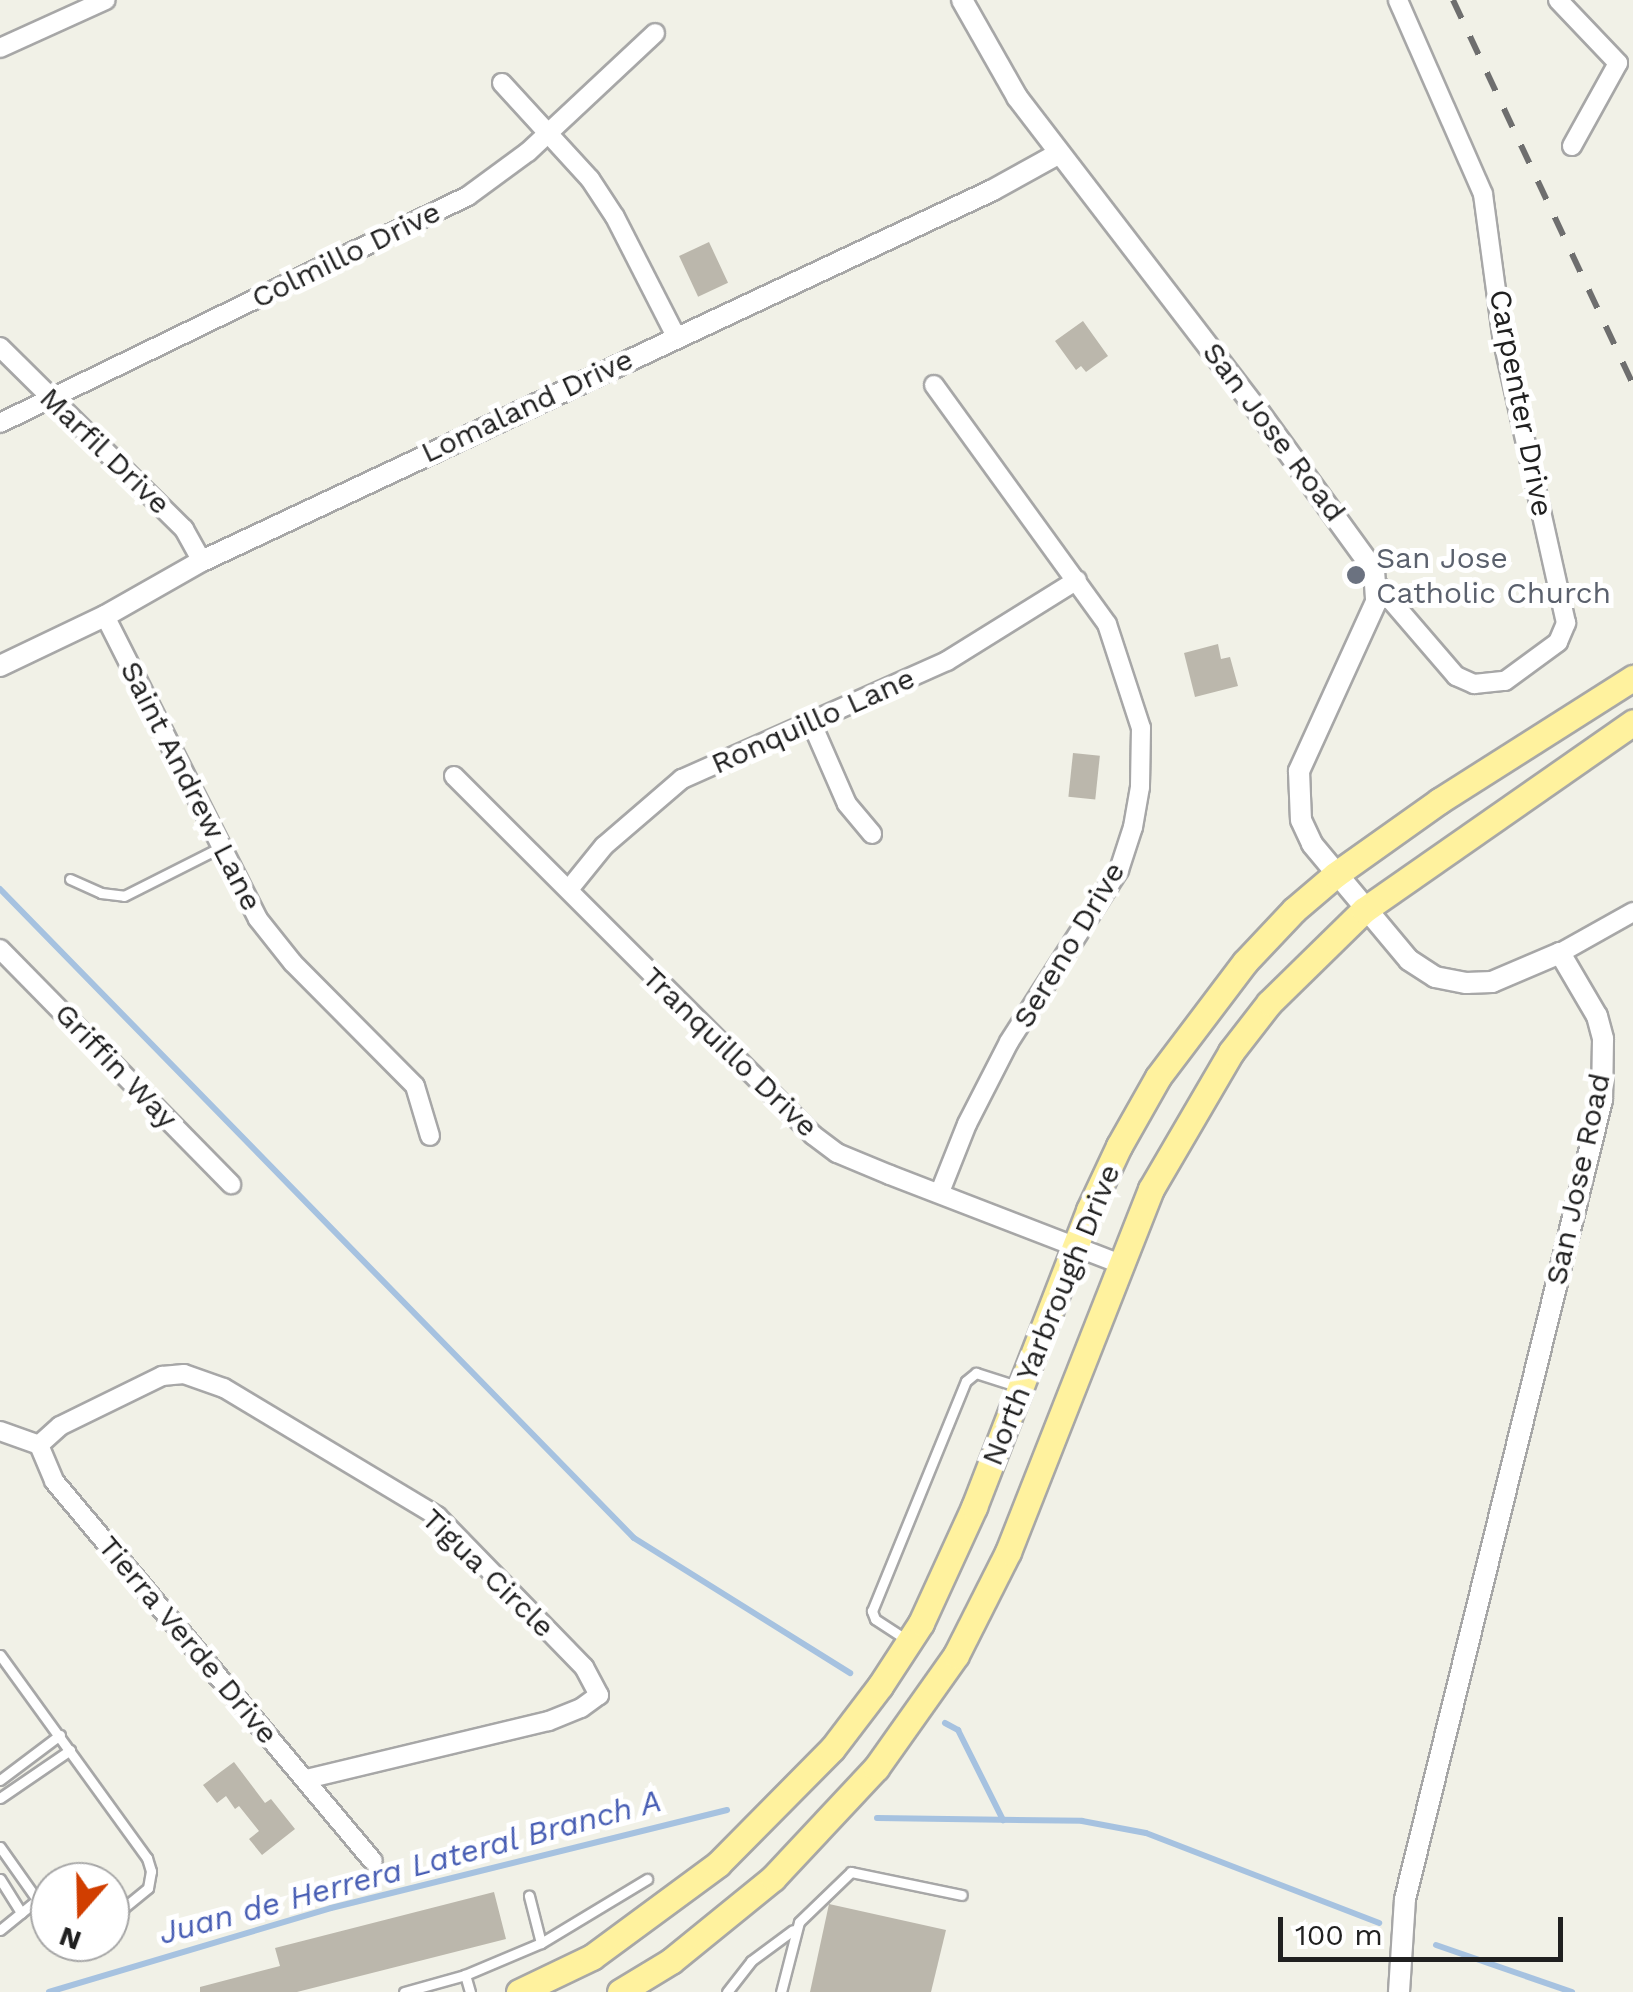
<!DOCTYPE html>
<html>
<head>
<meta charset="utf-8">
<style>
	body { margin:0 }
	#map { position:relative; width:1633px; height:1992px; overflow:hidden; background:#f1f1e7; font-family:"Work Sans",sans-serif }
	div>[style] { position:absolute }
	[style*='--x'] { left:calc(var(--x)*1px); top:calc(var(--y)*1px); width:calc(var(--w)*1px); rotate:calc(var(--a)*1deg) }
	.stream>* { height:6px; margin:-3px; padding:0 3px; transform-origin:3px; border-radius:3px; background:#a6c2e0 }
	.building>* { inset:0; background:#bbb7ac; transform-origin:0 0 }
	.roads { filter:drop-shadow(2px 0 #a7a7a7) drop-shadow(-2px 0 #a7a7a7) drop-shadow(0 2px #a7a7a7) drop-shadow(0 -2px #a7a7a7) }
	.service>* { height:9px; margin:-4.5px; padding:0 4.5px; transform-origin:4.5px; border-radius:4.5px; background:#fff }
	.minor>* { height:18px; margin:-9px; padding:0 9px; transform-origin:9px; border-radius:9px; background:#fff }
	.tertiary>* { height:20px; margin:-10px; padding:0 10px; transform-origin:10px; border-radius:10px; background:#fff }
	.primary>* { height:25px; margin:-12.5px; padding:0 12.5px; transform-origin:12.5px; border-radius:12.5px; background:#fff29e }
	.rail>* { height:6px; margin-top:-3px; transform-origin:0; background:repeating-linear-gradient(90deg,#6e6e6e 0 20px,transparent 0 40px) }
	.dots>* { width:28px; height:28px; translate:-50% -50%; box-sizing:border-box; border:5px solid #fff; border-radius:50% }
	span { translate:-50% -50%; white-space:nowrap; text-align:center; line-height:1.15; -webkit-text-stroke:10px #fff; paint-order:stroke }
	.street-label { font-size:30px; color:#202020 }
	.worship-label { font-size:30px; color:#5b616d }
	.left { translate:0 -50%; text-align:left }
	.water-label { font-size:32px; color:#485eb4; font-style:italic }
	.north { position:absolute; left:30px; top:1862px; width:100px; height:100px; box-sizing:border-box; background:#fff; border:2px solid #a6a6a6; border-radius:50%; rotate:200deg; font-size:28px; font-weight:700; line-height:40px; text-align:center; color:#202020 }
	.north::after { content:''; display:block; margin:auto; width:35px; height:45px; background:#d13e00; clip-path:polygon(50% 0,100% 100%,50% 72%,0 100%) }
	.scale { position:absolute; left:1278px; top:1917px; width:285px; height:45px; box-sizing:border-box; border:5px solid #202020; border-top:0; padding-left:12px; font-size:30px; line-height:35px; white-space:nowrap; color:#202020; -webkit-text-stroke:8px #fff; paint-order:stroke }
</style>
</head>
<body>
<div id="map">
	<div class="stream">
		<div style="--x:0;--y:889;--w:907;--a:45.67"></div>
		<div style="--x:634;--y:1538;--w:255;--a:32"></div>
		<div style="--x:945;--y:1723;--w:15;--a:28"></div>
		<div style="--x:958;--y:1730;--w:101;--a:63.4"></div>
		<div style="--x:877;--y:1818;--w:205;--a:0.8"></div>
		<div style="--x:1082;--y:1821;--w:65;--a:10.6"></div>
		<div style="--x:1146;--y:1833;--w:250;--a:21.1"></div>
		<div style="--x:1436;--y:1945;--w:144;--a:19.1"></div>
		<div style="--x:49;--y:1992;--w:294;--a:-16.6"></div>
		<div style="--x:331;--y:1908;--w:408;--a:-13.9"></div>
	</div>
	<div class="building">
		<div style="left:709px;top:242px;width:45px;height:33px;rotate:65deg"></div>
		<div style="clip-path:polygon(1083px 321px,1108px 356px,1086px 372px,1081px 366px,1076px 370px,1055px 341px)"></div>
		<div style="clip-path:polygon(1218px 644px,1221px 659px,1230px 657px,1238px 686px,1195px 697px,1184px 653px)"></div>
		<div style="left:1073px;top:753px;width:27px;height:44px;rotate:6deg"></div>
		<div style="clip-path:polygon(234px 1762px,265px 1803px,271px 1799px,295px 1829px,262px 1855px,249px 1839px,259px 1831px,239px 1806px,235px 1809px,226px 1796px,217px 1803px,203px 1785px)"></div>
		<div style="clip-path:polygon(494px 1892px,506px 1939px,297px 1992px,200px 1992px,200px 1987px,280px 1966px,275px 1948px)"></div>
		<div style="clip-path:polygon(829px 1904px,946px 1930px,931px 1992px,810px 1992px)"></div>
	</div>
	<div class="roads">
		<div class="service">
			<div style="--x:70;--y:879;--w:34;--a:24"></div>
			<div style="--x:101;--y:893;--w:23;--a:7"></div>
			<div style="--x:124;--y:896;--w:106;--a:-26.8"></div>
			<div style="--x:907;--y:1640;--w:38;--a:-147"></div>
			<div style="--x:875;--y:1619;--w:9;--a:-111"></div>
			<div style="--x:872;--y:1611;--w:248;--a:-67.8"></div>
			<div style="--x:966;--y:1381;--w:13;--a:-39"></div>
			<div style="--x:976;--y:1373;--w:46;--a:17.7"></div>
			<div style="--x:0;--y:1655;--w:251;--a:54.1"></div>
			<div style="--x:147;--y:1858;--w:14;--a:73"></div>
			<div style="--x:151;--y:1871;--w:17;--a:100"></div>
			<div style="--x:148;--y:1888;--w:49;--a:140.8"></div>
			<div style="--x:0;--y:1780;--w:75;--a:-36.9"></div>
			<div style="--x:0;--y:1798;--w:85;--a:-34.4"></div>
			<div style="--x:0;--y:1847;--w:87;--a:54.8"></div>
			<div style="--x:0;--y:1879;--w:40;--a:58"></div>
			<div style="--x:0;--y:1930;--w:48;--a:-39"></div>
			<div style="--x:541;--y:1943;--w:124;--a:-31.1"></div>
			<div style="--x:404;--y:1992;--w:63;--a:-15.6"></div>
			<div style="--x:470;--y:1992;--w:18;--a:-106"></div>
			<div style="--x:465;--y:1975;--w:82;--a:-22.8"></div>
			<div style="--x:541;--y:1943;--w:49;--a:-104.3"></div>
			<div style="--x:727;--y:1992;--w:39;--a:-52"></div>
			<div style="--x:751;--y:1961;--w:52;--a:-36.4"></div>
			<div style="--x:781;--y:1992;--w:72;--a:-75.6"></div>
			<div style="--x:799;--y:1922;--w:72;--a:-43.9"></div>
			<div style="--x:851;--y:1872;--w:113;--a:11.7"></div>
		</div>
		<div class="minor">
			<div style="--x:1558;--y:0;--w:87;--a:46.4"></div>
			<div style="--x:1618;--y:63;--w:95;--a:119"></div>
			<div style="--x:0;--y:48;--w:116;--a:-24.4"></div>
			<div style="--x:502;--y:83;--w:130;--a:47.5"></div>
			<div style="--x:590;--y:179;--w:45;--a:56.7"></div>
			<div style="--x:615;--y:217;--w:134;--a:62.9"></div>
			<div style="--x:0;--y:347;--w:259;--a:44.7"></div>
			<div style="--x:184;--y:529;--w:37;--a:61"></div>
			<div style="--x:934;--y:385;--w:295;--a:54.1"></div>
			<div style="--x:1107;--y:624;--w:109;--a:71.9"></div>
			<div style="--x:1141;--y:728;--w:59;--a:91"></div>
			<div style="--x:1140;--y:787;--w:41;--a:99.9"></div>
			<div style="--x:1133;--y:827;--w:45;--a:108"></div>
			<div style="--x:1119;--y:870;--w:204;--a:122.6"></div>
			<div style="--x:1009;--y:1042;--w:92;--a:117.1"></div>
			<div style="--x:967;--y:1124;--w:73;--a:111.7"></div>
			<div style="--x:0;--y:423;--w:520;--a:-25.88"></div>
			<div style="--x:468;--y:196;--w:74;--a:-36.3"></div>
			<div style="--x:528;--y:152;--w:174;--a:-43.1"></div>
			<div style="--x:1376;--y:583;--w:123;--a:49.3"></div>
			<div style="--x:1456;--y:676;--w:20;--a:24"></div>
			<div style="--x:1474;--y:684;--w:31;--a:-6"></div>
			<div style="--x:1505;--y:681;--w:66;--a:-36.3"></div>
			<div style="--x:1558;--y:642;--w:21;--a:-67"></div>
			<div style="--x:1566;--y:623;--w:288;--a:-102.6"></div>
			<div style="--x:1503;--y:342;--w:149;--a:-97.7"></div>
			<div style="--x:1483;--y:194;--w:212;--a:-113.7"></div>
			<div style="--x:105;--y:616;--w:339;--a:63.2"></div>
			<div style="--x:258;--y:919;--w:56;--a:51.5"></div>
			<div style="--x:293;--y:963;--w:173;--a:45.2"></div>
			<div style="--x:415;--y:1086;--w:52;--a:73.3"></div>
			<div style="--x:812;--y:724;--w:87;--a:66.4"></div>
			<div style="--x:847;--y:804;--w:39;--a:50"></div>
			<div style="--x:454;--y:776;--w:508;--a:45"></div>
			<div style="--x:813;--y:1135;--w:30;--a:37"></div>
			<div style="--x:837;--y:1153;--w:57;--a:22.5"></div>
			<div style="--x:890;--y:1175;--w:244;--a:21.1"></div>
			<div style="--x:570;--y:888;--w:54;--a:-51"></div>
			<div style="--x:604;--y:846;--w:103;--a:-40.7"></div>
			<div style="--x:682;--y:779;--w:290;--a:-24"></div>
			<div style="--x:947;--y:661;--w:153;--a:-31.9"></div>
			<div style="--x:0;--y:949;--w:330;--a:45.5"></div>
			<div style="--x:1560;--y:953;--w:84;--a:-29.3"></div>
			<div style="--x:0;--y:1431;--w:41;--a:19.7"></div>
			<div style="--x:39;--y:1445;--w:39;--a:67"></div>
			<div style="--x:54;--y:1481;--w:496;--a:50"></div>
			<div style="--x:39;--y:1445;--w:28;--a:-42"></div>
			<div style="--x:60;--y:1426;--w:114;--a:-26.1"></div>
			<div style="--x:162;--y:1376;--w:22;--a:-5"></div>
			<div style="--x:184;--y:1374;--w:42;--a:19.3"></div>
			<div style="--x:224;--y:1388;--w:249;--a:31"></div>
			<div style="--x:437;--y:1516;--w:211;--a:45.8"></div>
			<div style="--x:584;--y:1667;--w:32;--a:62"></div>
			<div style="--x:599;--y:1695;--w:22;--a:144"></div>
			<div style="--x:581;--y:1708;--w:35;--a:158"></div>
			<div style="--x:548;--y:1721;--w:249;--a:166.5"></div>
		</div>
		<div class="tertiary">
			<div style="--x:962;--y:0;--w:112;--a:60.4"></div>
			<div style="--x:1017;--y:97;--w:397;--a:52.5"></div>
			<div style="--x:1259;--y:412;--w:195;--a:54"></div>
			<div style="--x:1374;--y:570;--w:32;--a:86"></div>
			<div style="--x:1376;--y:602;--w:186;--a:114.5"></div>
			<div style="--x:1299;--y:771;--w:49;--a:87.7"></div>
			<div style="--x:1301;--y:820;--w:26;--a:65"></div>
			<div style="--x:1312;--y:844;--w:151;--a:50.1"></div>
			<div style="--x:1409;--y:960;--w:31;--a:33"></div>
			<div style="--x:1435;--y:977;--w:32;--a:11"></div>
			<div style="--x:1466;--y:983;--w:26;--a:-2"></div>
			<div style="--x:1492;--y:982;--w:74;--a:-23.1"></div>
			<div style="--x:1560;--y:953;--w:73;--a:59.6"></div>
			<div style="--x:1597;--y:1016;--w:24;--a:75"></div>
			<div style="--x:1603;--y:1039;--w:61;--a:90.9"></div>
			<div style="--x:1602;--y:1100;--w:823;--a:103.85"></div>
			<div style="--x:1405;--y:1899;--w:93;--a:93.7"></div>
			<div style="--x:0;--y:666;--w:116;--a:-25.5"></div>
			<div style="--x:105;--y:616;--w:112;--a:-29.6"></div>
			<div style="--x:202;--y:561;--w:874;--a:-25.13"></div>
			<div style="--x:993;--y:190;--w:74;--a:-29"></div>
		</div>
		<div class="primary">
			<div style="--x:519;--y:1992;--w:81;--a:-25.6"></div>
			<div style="--x:592;--y:1957;--w:157;--a:-36.4"></div>
			<div style="--x:718;--y:1864;--w:162;--a:-45.3"></div>
			<div style="--x:832;--y:1749;--w:79;--a:-52.7"></div>
			<div style="--x:880;--y:1686;--w:75;--a:-56.9"></div>
			<div style="--x:921;--y:1623;--w:128;--a:-65.4"></div>
			<div style="--x:974;--y:1507;--w:318;--a:-68.8"></div>
			<div style="--x:1089;--y:1210;--w:71;--a:-64.9"></div>
			<div style="--x:1119;--y:1146;--w:79;--a:-60.5"></div>
			<div style="--x:1158;--y:1077;--w:144;--a:-52.9"></div>
			<div style="--x:1245;--y:962;--w:71;--a:-46.7"></div>
			<div style="--x:1294;--y:910;--w:54;--a:-40.5"></div>
			<div style="--x:1335;--y:875;--w:128;--a:-35.4"></div>
			<div style="--x:1439;--y:801;--w:230;--a:-32.4"></div>
			<div style="--x:620;--y:1992;--w:60;--a:-31.3"></div>
			<div style="--x:671;--y:1961;--w:132;--a:-39.1"></div>
			<div style="--x:773;--y:1878;--w:151;--a:-46.9"></div>
			<div style="--x:876;--y:1768;--w:138;--a:-54.7"></div>
			<div style="--x:956;--y:1655;--w:115;--a:-63.2"></div>
			<div style="--x:1008;--y:1552;--w:390;--a:-68.5"></div>
			<div style="--x:1151;--y:1189;--w:159;--a:-59.7"></div>
			<div style="--x:1231;--y:1052;--w:62;--a:-52.2"></div>
			<div style="--x:1269;--y:1003;--w:133;--a:-44.4"></div>
			<div style="--x:1364;--y:910;--w:328;--a:-34.9"></div>
		</div>
	</div>
	<div class="rail">
		<div style="--x:1453;--y:0;--w:424;--a:64.9"></div>
	</div>
	<div class="dots">
		<div style="left:1356px;top:575px;background:#6b7280"></div>
	</div>
	<div class="street-label">
		<span style="left:346px;top:255px;rotate:-26deg">Colmillo Drive</span>
		<span style="left:1521px;top:403px;rotate:79deg">Carpenter Drive</span>
		<span style="left:527px;top:406px;rotate:-25deg">Lomaland Drive</span>
		<span style="left:1274px;top:432px;rotate:53deg">San Jose Road</span>
		<span style="left:105px;top:451px;rotate:44deg">Marfil Drive</span>
		<span style="left:813px;top:721px;rotate:-24deg">Ronquillo Lane</span>
		<span style="left:191px;top:786px;rotate:63deg">Saint Andrew Lane</span>
		<span style="left:1069px;top:945px;rotate:-59deg">Sereno Drive</span>
		<span style="left:730px;top:1052px;rotate:44deg">Tranquillo Drive</span>
		<span style="left:116px;top:1066px;rotate:46deg">Griffin Way</span>
		<span style="left:1578px;top:1179px;rotate:-78deg">San Jose Road</span>
		<span style="left:1051px;top:1315px;rotate:-68deg">North Yarbrough Drive</span>
		<span style="left:488px;top:1573px;rotate:44deg">Tigua Circle</span>
		<span style="left:188px;top:1640px;rotate:50deg">Tierra Verde Drive</span>
	</div>
	<div class="worship-label">
		<span class="left" style="left:1376px;top:575px">San Jose<br>Catholic Church</span>
	</div>
	<div class="water-label">
		<span style="left:410px;top:1867px;rotate:-15deg">Juan de Herrera Lateral Branch A</span>
	</div>
	<div class="north">N</div>
	<div class="scale">100 m</div>
</div>
</body>
</html>
